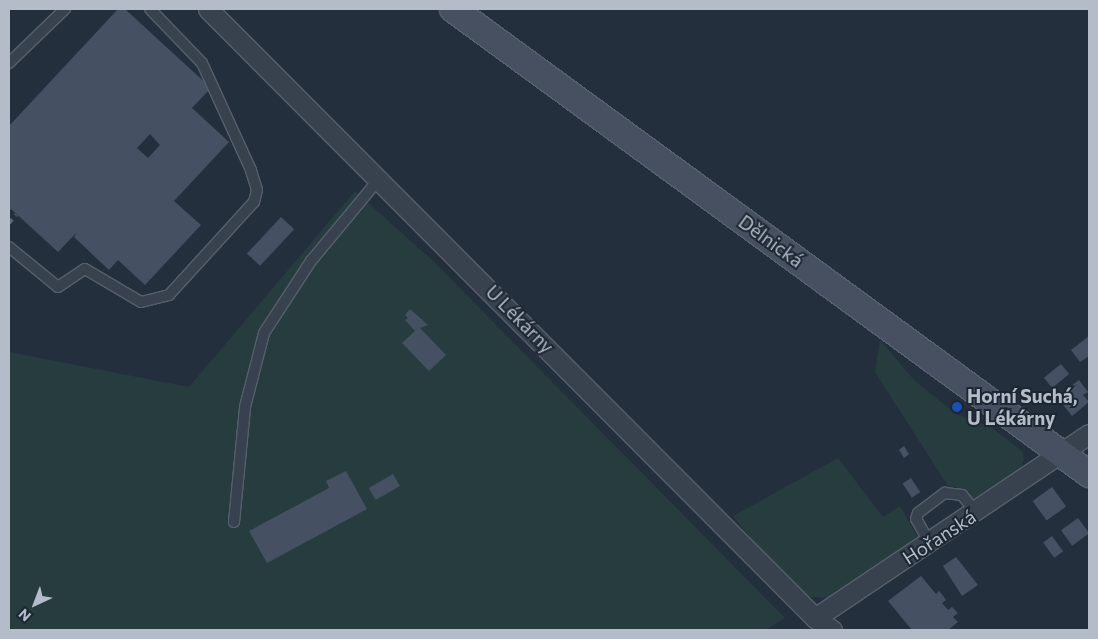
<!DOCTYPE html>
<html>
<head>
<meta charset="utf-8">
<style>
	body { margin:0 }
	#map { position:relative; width:1098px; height:639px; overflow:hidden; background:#242f3e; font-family:Commissioner,sans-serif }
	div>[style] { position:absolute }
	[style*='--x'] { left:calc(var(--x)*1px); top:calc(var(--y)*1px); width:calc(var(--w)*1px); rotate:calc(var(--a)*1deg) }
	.green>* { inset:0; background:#263c3f }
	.building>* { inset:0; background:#455162; transform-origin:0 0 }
	.roads { filter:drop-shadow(1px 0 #565f6c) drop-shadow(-1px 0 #565f6c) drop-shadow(0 1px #565f6c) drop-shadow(0 -1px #565f6c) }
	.service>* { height:10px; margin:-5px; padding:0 5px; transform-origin:5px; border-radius:5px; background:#38414e }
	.minor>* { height:19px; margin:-9.5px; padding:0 9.5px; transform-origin:9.5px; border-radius:9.5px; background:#38414e }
	.secondary>* { height:26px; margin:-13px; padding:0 13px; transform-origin:13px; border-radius:13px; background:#465061 }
	.rail>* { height:4px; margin-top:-2px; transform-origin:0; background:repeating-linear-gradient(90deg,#5a6575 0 5px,transparent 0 10px) }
	.dots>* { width:14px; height:14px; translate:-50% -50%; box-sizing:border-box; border:2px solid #1d2633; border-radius:50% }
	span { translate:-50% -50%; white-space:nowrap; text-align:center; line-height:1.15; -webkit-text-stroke:4px #1d2633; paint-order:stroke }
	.street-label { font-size:19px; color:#b4bcc9 }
	.poi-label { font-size:19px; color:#b4bcc9; font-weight:700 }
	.left { translate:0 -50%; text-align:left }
	.frame { position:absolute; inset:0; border:10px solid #b4bcc9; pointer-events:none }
	.north { position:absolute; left:10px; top:579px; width:50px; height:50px; -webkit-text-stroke:4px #1d2633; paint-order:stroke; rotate:223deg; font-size:14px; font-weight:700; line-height:20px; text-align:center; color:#b4bcc9 }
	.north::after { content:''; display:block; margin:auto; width:18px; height:22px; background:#b4bcc9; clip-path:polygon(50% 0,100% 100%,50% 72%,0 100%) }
</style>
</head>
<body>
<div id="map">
	<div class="green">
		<div style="clip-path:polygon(355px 191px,434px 262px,785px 618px,765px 630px,9px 630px,9px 352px,189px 387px)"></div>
		<div style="clip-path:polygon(880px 340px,915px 381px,956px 414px,991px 427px,1023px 452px,1024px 460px,1018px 475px,977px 501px,956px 487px,948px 486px,875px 372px)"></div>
		<div style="clip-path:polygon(838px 458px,883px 517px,900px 506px,917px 536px,867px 576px,831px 598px,810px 597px,769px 560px,733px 516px)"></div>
	</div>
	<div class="building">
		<div style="clip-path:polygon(evenodd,118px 9px,125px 9px,211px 88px,192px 108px,229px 142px,174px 201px,201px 225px,145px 285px,118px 260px,109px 270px,74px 237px,77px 232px,58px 252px,11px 209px,9px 211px,9px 126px,118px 9px,150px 134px,160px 145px,148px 158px,137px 148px,150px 134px)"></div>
		<div style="left:281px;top:217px;width:18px;height:50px;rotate:43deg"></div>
		<div style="clip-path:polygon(410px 309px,428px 325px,420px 328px,446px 355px,429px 371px,402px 343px,415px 331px,405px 320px,408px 318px,405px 315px)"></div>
		<div style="clip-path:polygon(1089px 336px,1089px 356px,1080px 362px,1071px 350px)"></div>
		<div style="left:1061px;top:364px;width:13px;height:22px;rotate:51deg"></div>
		<div style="clip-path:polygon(1079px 380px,1088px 392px,1083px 395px,1089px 402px,1072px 416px,1057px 397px)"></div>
		<div style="clip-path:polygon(904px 446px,909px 454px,904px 458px,899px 450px)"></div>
		<div style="clip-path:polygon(346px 471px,367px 509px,267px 563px,249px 531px,329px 488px,326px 481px)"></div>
		<div style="left:393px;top:474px;width:14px;height:28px;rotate:60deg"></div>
		<div style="left:911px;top:478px;width:17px;height:10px;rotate:57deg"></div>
		<div style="left:1052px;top:487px;width:24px;height:24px;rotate:54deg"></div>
		<div style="left:1078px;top:518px;width:19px;height:21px;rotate:54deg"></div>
		<div style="left:1052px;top:536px;width:19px;height:11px;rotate:54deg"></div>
		<div style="clip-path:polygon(956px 557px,978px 585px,962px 596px,943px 566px)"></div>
		<div style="clip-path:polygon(921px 576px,936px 594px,939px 591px,944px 597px,946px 600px,942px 603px,948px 610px,952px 607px,958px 613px,953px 617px,958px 622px,948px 630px,912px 630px,888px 601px)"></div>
	</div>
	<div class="roads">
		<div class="service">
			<div style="--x:9;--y:63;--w:78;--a:-44"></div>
			<div style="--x:9;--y:247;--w:63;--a:39.2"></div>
			<div style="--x:58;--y:287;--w:32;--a:-34"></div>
			<div style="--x:85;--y:269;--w:65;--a:30.5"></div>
			<div style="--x:141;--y:302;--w:29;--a:-14"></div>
			<div style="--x:169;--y:295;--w:126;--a:-47.6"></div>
			<div style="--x:254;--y:202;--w:12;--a:-76"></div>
			<div style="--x:257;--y:190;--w:21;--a:-107"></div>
			<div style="--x:251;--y:170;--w:118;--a:-114.6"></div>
			<div style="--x:202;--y:63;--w:75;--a:-133.9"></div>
			<div style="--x:234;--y:522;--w:116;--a:-84.5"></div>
			<div style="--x:245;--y:407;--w:76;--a:-75.6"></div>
			<div style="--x:264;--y:333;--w:86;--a:-56.9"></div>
			<div style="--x:311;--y:261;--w:107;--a:-50.3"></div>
			<div style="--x:929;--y:542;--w:26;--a:-119"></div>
			<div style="--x:916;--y:519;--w:6;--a:-72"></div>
			<div style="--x:918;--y:513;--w:34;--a:-37"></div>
			<div style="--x:945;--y:493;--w:17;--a:7"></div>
			<div style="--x:962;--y:495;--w:22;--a:51"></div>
		</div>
		<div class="minor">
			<div style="--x:208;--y:9;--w:860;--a:45.09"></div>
			<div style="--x:815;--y:618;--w:21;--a:35"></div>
			<div style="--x:815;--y:618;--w:330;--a:-33.9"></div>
		</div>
		<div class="secondary">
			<div style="--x:453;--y:9;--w:788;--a:36.17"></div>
		</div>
	</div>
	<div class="rail">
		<div style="--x:9;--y:223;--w:11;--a:-49"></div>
	</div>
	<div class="dots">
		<div style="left:957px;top:407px;background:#1a4fb4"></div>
	</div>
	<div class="street-label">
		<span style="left:771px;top:241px;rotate:36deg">Dělnická</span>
		<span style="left:520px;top:319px;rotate:45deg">U Lékárny</span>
		<span style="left:939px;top:537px;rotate:-33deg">Hořanská</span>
	</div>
	<div class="poi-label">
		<span class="left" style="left:967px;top:407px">Horní Suchá,<br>U Lékárny</span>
	</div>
	<div class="frame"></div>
	<div class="north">N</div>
</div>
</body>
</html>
